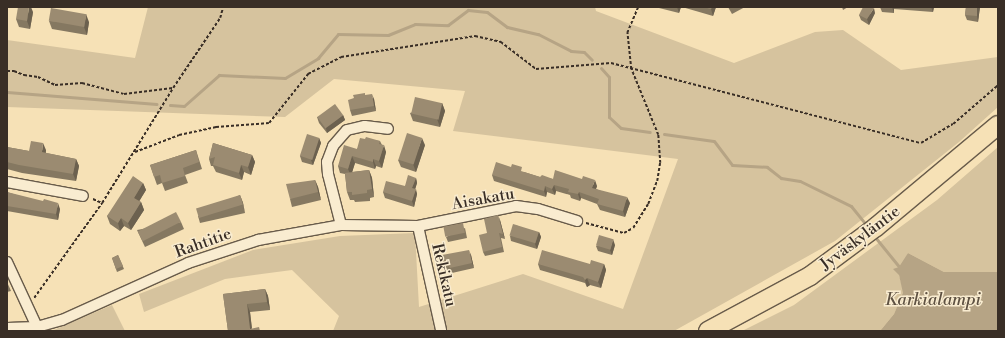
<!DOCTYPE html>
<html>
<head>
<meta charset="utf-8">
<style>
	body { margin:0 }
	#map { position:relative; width:1005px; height:338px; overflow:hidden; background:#f6e1b6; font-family:"Libre Bodoni",serif }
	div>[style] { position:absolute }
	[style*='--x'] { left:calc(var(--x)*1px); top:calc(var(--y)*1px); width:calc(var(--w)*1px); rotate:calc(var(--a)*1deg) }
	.green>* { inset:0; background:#d6c39e }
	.water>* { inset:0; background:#b6a485 }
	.stream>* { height:3px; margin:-1.5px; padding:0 1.5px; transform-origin:1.5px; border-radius:1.5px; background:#b6a485 }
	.path>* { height:1.5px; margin-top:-0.75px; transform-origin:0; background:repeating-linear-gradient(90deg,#392e26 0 3px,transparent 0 5px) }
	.roads { filter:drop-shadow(1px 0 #685b4a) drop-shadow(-1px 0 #685b4a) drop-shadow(0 1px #685b4a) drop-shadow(0 -1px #685b4a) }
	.street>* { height:10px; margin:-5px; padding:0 5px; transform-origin:5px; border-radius:5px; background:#f9ecd0 }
	.highway>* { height:18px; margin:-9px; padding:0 9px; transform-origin:9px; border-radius:9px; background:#f6e1b6 }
	.wall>* { inset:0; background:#857861 }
	.shaded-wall>* { inset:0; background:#6c614f }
	.building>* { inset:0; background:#9b8b71; transform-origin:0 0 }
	span { translate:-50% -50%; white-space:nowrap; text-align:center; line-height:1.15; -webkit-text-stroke:3px #f9ecd0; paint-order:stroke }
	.street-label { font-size:16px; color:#392e26 }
	.water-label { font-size:17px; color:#5e5142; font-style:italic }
	.frame { position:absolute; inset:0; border:8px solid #392e26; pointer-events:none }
</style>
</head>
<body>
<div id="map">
	<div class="green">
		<div style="clip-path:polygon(148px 7px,595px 7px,596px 11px,734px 63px,815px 32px,843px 30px,901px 70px,998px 57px,998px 107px,959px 142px,835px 241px,674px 331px,333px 331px,339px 316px,292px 270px,225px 279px,144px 312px,139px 294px,253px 250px,340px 236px,415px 233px,419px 307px,523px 274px,623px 309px,678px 159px,453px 131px,465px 91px,334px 79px,285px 117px,7px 107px,7px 40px,135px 58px)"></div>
		<div style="clip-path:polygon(998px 147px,998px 272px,944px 272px,908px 253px,899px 275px,904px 293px,894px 314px,880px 331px,742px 331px,794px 305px,937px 200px)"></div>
		<div style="clip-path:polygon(112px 305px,125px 331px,54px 331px,54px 330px)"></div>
	</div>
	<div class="water">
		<div style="clip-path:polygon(908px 253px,944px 272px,998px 272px,998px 331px,880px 331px,894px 314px,903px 293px,899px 275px,893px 269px,899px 267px)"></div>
	</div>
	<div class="stream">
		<div style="--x:601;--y:68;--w:12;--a:48"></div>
		<div style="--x:609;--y:77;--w:40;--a:90"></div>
		<div style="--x:609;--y:117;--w:16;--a:43"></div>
		<div style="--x:621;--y:128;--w:29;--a:8"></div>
		<div style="--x:7;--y:92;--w:150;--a:4.6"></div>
		<div style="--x:170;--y:105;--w:14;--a:4"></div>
		<div style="--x:184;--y:106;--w:47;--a:-41.5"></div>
		<div style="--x:219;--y:75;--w:66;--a:2.6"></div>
		<div style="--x:285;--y:78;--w:39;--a:-31"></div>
		<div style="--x:318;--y:58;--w:31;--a:-50"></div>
		<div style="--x:338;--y:34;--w:50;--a:1.1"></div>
		<div style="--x:388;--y:35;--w:29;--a:-22"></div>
		<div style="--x:415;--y:24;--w:33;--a:2"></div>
		<div style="--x:448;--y:25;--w:25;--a:-37"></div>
		<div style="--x:468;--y:10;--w:19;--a:6"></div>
		<div style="--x:487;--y:12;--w:25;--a:37"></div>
		<div style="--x:507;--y:27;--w:32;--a:13"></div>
		<div style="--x:538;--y:34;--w:37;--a:27"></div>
		<div style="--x:571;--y:51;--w:13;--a:4"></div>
		<div style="--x:584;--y:52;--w:11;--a:45"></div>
		<div style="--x:664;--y:134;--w:50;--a:8"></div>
		<div style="--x:714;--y:141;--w:30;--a:53"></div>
		<div style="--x:732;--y:165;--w:35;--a:3"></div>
		<div style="--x:767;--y:167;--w:18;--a:38"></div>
		<div style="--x:781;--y:178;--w:19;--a:9"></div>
		<div style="--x:800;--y:181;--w:57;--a:26.1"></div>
		<div style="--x:851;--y:206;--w:21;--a:51"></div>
		<div style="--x:875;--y:237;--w:38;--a:51"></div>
	</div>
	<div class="path">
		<div style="--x:7;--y:71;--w:7;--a:0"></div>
		<div style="--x:14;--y:71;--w:11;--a:22"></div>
		<div style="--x:24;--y:75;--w:14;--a:8"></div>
		<div style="--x:38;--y:77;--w:19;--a:25"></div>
		<div style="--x:55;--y:85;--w:27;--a:-4"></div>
		<div style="--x:82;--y:83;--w:43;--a:14.7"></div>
		<div style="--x:124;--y:94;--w:49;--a:-7"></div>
		<div style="--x:135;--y:152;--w:47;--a:-21.1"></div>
		<div style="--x:179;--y:135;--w:38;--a:-12"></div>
		<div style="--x:216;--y:127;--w:53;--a:-4.3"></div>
		<div style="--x:269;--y:123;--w:63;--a:-51.5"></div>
		<div style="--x:308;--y:74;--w:37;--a:-27"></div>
		<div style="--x:341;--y:57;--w:136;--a:-8.9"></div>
		<div style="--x:475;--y:36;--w:27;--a:13"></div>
		<div style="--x:501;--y:42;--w:44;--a:37.6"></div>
		<div style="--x:536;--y:69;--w:75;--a:-4.6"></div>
		<div style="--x:611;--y:63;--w:320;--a:14.5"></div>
		<div style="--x:921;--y:143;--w:37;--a:-31"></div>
		<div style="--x:953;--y:124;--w:60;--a:-40.9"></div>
		<div style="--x:93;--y:199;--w:10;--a:24"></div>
		<div style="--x:586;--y:223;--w:39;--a:15"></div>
		<div style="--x:624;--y:233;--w:10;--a:-29"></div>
		<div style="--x:633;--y:228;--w:28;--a:-58"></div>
		<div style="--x:648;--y:204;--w:25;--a:-69"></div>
		<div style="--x:657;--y:181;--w:18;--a:-81"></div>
		<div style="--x:660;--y:163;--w:28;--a:-94"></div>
		<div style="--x:658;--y:135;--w:71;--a:-112.2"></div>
		<div style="--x:631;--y:69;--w:36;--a:-96"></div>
		<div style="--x:627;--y:33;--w:28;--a:-67"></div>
		<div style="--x:34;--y:298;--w:117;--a:-54.4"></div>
		<div style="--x:102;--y:203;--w:135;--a:-58.3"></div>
		<div style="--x:173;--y:88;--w:84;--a:-56.1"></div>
		<div style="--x:220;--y:18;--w:11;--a:-75"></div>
	</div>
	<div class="roads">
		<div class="street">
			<div style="--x:7;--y:182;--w:77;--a:10.4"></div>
			<div style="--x:341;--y:225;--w:53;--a:-104.3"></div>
			<div style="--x:328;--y:174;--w:12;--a:-95"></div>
			<div style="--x:327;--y:162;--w:17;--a:-69"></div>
			<div style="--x:333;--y:146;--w:21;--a:-49"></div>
			<div style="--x:347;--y:130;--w:18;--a:-13"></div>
			<div style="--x:365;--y:126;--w:23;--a:7"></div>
			<div style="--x:418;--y:226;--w:107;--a:77.5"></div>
			<div style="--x:7;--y:262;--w:72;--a:65.2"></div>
			<div style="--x:7;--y:328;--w:30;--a:-2"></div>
			<div style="--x:37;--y:327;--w:26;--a:-16"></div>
			<div style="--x:62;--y:320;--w:138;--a:-24.3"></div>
			<div style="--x:188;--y:263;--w:74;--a:-18.2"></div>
			<div style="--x:258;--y:240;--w:84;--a:-10.2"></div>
			<div style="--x:341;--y:225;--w:77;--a:0.7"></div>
			<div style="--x:418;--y:226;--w:100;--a:-11.5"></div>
			<div style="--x:516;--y:206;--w:22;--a:8"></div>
			<div style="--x:538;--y:209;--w:41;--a:17.1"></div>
		</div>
		<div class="highway">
			<div style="--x:708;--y:331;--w:116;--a:-28.3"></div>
			<div style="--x:810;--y:276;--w:82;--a:-36.6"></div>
			<div style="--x:876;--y:227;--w:159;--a:-39.9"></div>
		</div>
	</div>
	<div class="wall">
		<div style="clip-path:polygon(655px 7px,681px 7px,679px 13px)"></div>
		<div style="clip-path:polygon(682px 7px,716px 7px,713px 16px)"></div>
		<div style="clip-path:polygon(728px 7px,745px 7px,732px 14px)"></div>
		<div style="clip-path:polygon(842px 7px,848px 7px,843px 10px)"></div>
		<div style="clip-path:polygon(880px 7px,934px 7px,933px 12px,894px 9px,894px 13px,882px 12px)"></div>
		<div style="clip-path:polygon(966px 7px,980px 7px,978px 22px,967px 20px,965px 15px)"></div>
		<div style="clip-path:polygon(33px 12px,30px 29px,19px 27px,16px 19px)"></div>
		<div style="clip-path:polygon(875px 13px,869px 25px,861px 20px,859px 15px)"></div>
		<div style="clip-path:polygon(49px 21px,89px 22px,87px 35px,52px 29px)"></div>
		<div style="clip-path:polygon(366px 95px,374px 99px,376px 111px,352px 116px,350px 110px,354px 98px)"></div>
		<div style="clip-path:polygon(442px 103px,445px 111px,440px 127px,413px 121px,410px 113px)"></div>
		<div style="clip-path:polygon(343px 115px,345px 120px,327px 133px,319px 123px,317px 117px)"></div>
		<div style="clip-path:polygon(319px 138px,321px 143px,313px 165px,302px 162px,300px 156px)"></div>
		<div style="clip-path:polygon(365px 139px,380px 141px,382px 145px,386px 152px,382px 168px,376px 166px,375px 169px,355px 163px,352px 172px,369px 170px,372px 178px,374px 197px,370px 198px,370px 201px,355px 202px,354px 200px,350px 200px,347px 192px,345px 174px,340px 173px,338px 166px,357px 149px)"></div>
		<div style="clip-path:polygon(213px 143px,252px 155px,255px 162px,251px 175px,244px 172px,242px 180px,216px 172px,213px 166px,211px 166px,209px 159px)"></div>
		<div style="clip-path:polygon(425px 145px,416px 172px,401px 167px,398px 160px)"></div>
		<div style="clip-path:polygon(7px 147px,29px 151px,46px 150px,46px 153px,76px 159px,79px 166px,76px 181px,22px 173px,7px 169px)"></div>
		<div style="clip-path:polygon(196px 150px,202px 169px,185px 175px,188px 183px,165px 191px,162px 183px,157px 185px,150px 165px)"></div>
		<div style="clip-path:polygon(524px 172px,540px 177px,553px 179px,597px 186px,596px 189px,630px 203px,625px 217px,600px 210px,597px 204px,581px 198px,580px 201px,571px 198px,570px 195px,556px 191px,555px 195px,547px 192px,546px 197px,494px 181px,492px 175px)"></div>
		<div style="clip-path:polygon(416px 178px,417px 183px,415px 189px,417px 194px,414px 207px,385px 198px,383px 192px,405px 186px)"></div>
		<div style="clip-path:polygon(315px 180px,318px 187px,321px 200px,292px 207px,290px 199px)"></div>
		<div style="clip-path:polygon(143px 183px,146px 190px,139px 201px,141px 202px,144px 210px,131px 230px,124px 226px,120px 231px,110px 224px,107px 216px)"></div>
		<div style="clip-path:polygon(7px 192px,60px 209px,58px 220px,7px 211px)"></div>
		<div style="clip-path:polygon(240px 195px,243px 203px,245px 213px,200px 223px,198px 216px)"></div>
		<div style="clip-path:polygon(500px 220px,505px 239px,501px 238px,504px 252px,485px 256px,483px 252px,487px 233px)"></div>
		<div style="clip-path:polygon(181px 222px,184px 229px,145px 247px,137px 230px)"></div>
		<div style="clip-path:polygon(465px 228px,467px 238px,448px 242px,446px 237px)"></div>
		<div style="clip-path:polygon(539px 232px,541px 237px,537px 249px,511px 241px,510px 236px)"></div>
		<div style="clip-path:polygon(615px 245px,612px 255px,598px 251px,596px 246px)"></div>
		<div style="clip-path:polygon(118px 255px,124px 269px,117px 272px,112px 258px)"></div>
		<div style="clip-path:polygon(471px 255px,474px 268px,452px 273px,451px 271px,446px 272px,444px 267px)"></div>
		<div style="clip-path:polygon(538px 264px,604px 264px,606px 270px,601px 288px,590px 285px,587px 287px,585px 283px,540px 270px)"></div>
		<div style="clip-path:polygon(7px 282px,11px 291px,7px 292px)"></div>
		<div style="clip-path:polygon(265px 289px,268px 296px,270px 310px,250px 312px,252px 328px,228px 331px,223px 294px)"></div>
	</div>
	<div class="shaded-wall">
		<div style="clip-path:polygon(29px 7px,31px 7px,33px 12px,30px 29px,27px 21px)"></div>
		<div style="clip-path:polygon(677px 7px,681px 7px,679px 13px)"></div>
		<div style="clip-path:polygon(712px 7px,716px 7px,713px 16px,711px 9px)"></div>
		<div style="clip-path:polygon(892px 7px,894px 7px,894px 13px)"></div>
		<div style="clip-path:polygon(931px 7px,934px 7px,933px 12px)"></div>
		<div style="clip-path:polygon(977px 7px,980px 7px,978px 22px,977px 16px)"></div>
		<div style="clip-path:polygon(874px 8px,875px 13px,869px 25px,867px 19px)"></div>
		<div style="clip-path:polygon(86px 14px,89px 22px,87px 35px,84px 27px)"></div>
		<div style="clip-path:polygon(372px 94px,374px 99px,376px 111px,374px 106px)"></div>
		<div style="clip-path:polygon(442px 103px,445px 111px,440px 127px,437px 119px)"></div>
		<div style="clip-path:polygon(343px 115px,345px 120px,327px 133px,326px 128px)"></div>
		<div style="clip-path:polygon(319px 138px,321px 143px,313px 165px,311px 160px)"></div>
		<div style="clip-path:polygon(422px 138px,425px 145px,416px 172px,413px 164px)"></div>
		<div style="clip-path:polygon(43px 143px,46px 150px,44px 159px,42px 152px)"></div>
		<div style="clip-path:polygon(384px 145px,386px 152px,382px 168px,379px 161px)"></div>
		<div style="clip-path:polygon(252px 155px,255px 162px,251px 175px,248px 167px)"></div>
		<div style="clip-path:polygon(352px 156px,355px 163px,351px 176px,348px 169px)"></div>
		<div style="clip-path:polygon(76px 159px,79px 166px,76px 181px,73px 174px)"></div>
		<div style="clip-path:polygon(373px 159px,376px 166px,375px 169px,373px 162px)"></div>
		<div style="clip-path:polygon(241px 165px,244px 172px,242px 180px,239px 173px)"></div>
		<div style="clip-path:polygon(369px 170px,372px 178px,374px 197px,372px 189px)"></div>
		<div style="clip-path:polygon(416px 178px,417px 183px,414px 193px,412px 188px)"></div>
		<div style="clip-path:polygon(315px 180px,318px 187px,321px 200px,318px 192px)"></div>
		<div style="clip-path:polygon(595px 180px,597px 186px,594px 194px,592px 188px)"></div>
		<div style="clip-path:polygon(143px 183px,146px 190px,137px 205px,134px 198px)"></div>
		<div style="clip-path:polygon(554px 185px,556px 191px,555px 195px,552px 189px)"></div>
		<div style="clip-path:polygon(545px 186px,547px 192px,546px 197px,544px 191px)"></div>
		<div style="clip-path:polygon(416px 189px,417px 194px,414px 207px,412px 201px)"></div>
		<div style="clip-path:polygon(579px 192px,581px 198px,580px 201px,578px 194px)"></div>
		<div style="clip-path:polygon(240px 195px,243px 203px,245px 213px,243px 205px)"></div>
		<div style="clip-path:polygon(627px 197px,630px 203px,625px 217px,623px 211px)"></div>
		<div style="clip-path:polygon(141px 202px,144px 210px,131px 230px,128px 223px)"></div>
		<div style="clip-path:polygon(58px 203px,60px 209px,58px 220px,56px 214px)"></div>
		<div style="clip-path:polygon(498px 215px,500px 220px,505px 239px,503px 234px)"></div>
		<div style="clip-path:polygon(121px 218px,124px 226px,120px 231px,118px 223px)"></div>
		<div style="clip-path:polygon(539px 232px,541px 237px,537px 249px,535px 244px)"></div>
		<div style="clip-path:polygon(613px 239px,615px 245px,612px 255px,610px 250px)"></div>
		<div style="clip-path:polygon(469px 250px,471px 255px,474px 268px,472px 263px)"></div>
		<div style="clip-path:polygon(604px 264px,606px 270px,601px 288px,598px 282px)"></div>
		<div style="clip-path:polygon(587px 278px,590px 285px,587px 287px,585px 280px)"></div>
		<div style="clip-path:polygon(265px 289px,268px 296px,270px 310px,267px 302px)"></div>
		<div style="clip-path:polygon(247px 304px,250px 312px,252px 331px,250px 329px)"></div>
	</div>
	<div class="building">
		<div style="clip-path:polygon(18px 7px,29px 7px,27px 21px,16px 19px)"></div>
		<div style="clip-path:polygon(703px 7px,712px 7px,711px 9px)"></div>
		<div style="clip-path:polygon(863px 7px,872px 7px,874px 8px,867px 19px,859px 15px)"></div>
		<div style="clip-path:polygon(966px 7px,977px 7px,977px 16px,965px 15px)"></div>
		<div style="left:51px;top:8px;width:36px;height:13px;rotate:10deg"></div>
		<div style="clip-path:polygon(365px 93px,365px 95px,372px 94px,374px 106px,350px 110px,348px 100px,354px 98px,353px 95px)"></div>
		<div style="left:415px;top:97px;width:28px;height:17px;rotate:13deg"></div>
		<div style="left:335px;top:104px;width:14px;height:22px;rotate:54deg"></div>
		<div style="left:407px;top:133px;width:16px;height:28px;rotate:18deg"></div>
		<div style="left:307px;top:134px;width:13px;height:23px;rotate:18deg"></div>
		<div style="clip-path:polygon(366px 137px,380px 141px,379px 144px,384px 145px,379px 161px,373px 159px,373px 162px,352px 156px,348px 169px,338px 166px,344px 145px,357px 149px,360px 138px,365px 139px)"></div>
		<div style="clip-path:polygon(31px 141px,43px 143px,42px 152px,76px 159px,73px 174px,19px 165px,7px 162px,7px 147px,29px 151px)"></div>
		<div style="clip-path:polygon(213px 143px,252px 155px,248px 167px,241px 165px,239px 173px,213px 165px,215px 157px,209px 159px)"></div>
		<div style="clip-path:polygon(196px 150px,199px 162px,183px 168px,185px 176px,162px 183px,160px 175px,154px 177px,150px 165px)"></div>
		<div style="clip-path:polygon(496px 162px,511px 167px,512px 164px,522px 167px,521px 171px,540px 177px,542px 175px,553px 179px,555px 170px,582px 179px,583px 176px,595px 180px,592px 188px,627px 197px,623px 211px,597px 204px,599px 199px,579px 192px,578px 194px,568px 192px,569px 189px,554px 185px,552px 189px,545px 186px,544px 191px,492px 175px)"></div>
		<div style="clip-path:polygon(369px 170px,372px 189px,367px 190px,367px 193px,352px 195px,352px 192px,347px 192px,345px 173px)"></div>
		<div style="clip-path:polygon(408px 175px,416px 178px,412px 188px,416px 189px,412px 201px,383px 192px,386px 181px,405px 186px)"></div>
		<div style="clip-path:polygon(133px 176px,143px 183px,134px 198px,141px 202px,128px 223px,121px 218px,118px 223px,107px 216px)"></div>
		<div style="clip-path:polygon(315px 180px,318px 192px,290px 199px,286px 184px)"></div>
		<div style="clip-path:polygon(7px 192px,43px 201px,44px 199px,58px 203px,56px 214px,7px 206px)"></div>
		<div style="left:240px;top:195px;width:10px;height:46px;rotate:73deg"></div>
		<div style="left:176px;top:212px;width:11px;height:43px;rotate:63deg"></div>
		<div style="clip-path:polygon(498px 215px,503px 234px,499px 233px,502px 247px,483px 252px,479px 235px,487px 233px,484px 219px)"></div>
		<div style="left:463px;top:223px;width:10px;height:20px;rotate:79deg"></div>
		<div style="left:513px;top:224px;width:27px;height:12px;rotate:17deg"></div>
		<div style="left:599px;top:235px;width:15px;height:11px;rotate:16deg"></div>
		<div style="clip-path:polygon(469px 250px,472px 263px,450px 268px,449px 266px,444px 267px,442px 255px)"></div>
		<div style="clip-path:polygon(542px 250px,590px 264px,591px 260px,604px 264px,598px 282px,587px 278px,585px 280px,583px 277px,538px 264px)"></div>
		<div style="clip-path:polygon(118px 255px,123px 266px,116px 269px,112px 258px)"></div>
		<div style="clip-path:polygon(265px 289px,267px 302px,247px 304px,250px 329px,259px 327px,260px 331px,228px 331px,223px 294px)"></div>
	</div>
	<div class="street-label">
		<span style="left:483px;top:199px;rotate:-10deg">Aisakatu</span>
		<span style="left:860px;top:238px;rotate:-37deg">Jyväskyläntie</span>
		<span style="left:203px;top:243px;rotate:-20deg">Rahtitie</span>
		<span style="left:444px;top:275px;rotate:77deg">Rekikatu</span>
	</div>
	<div class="water-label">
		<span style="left:933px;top:301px">Karkialampi</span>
	</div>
	<div class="frame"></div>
</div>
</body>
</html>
